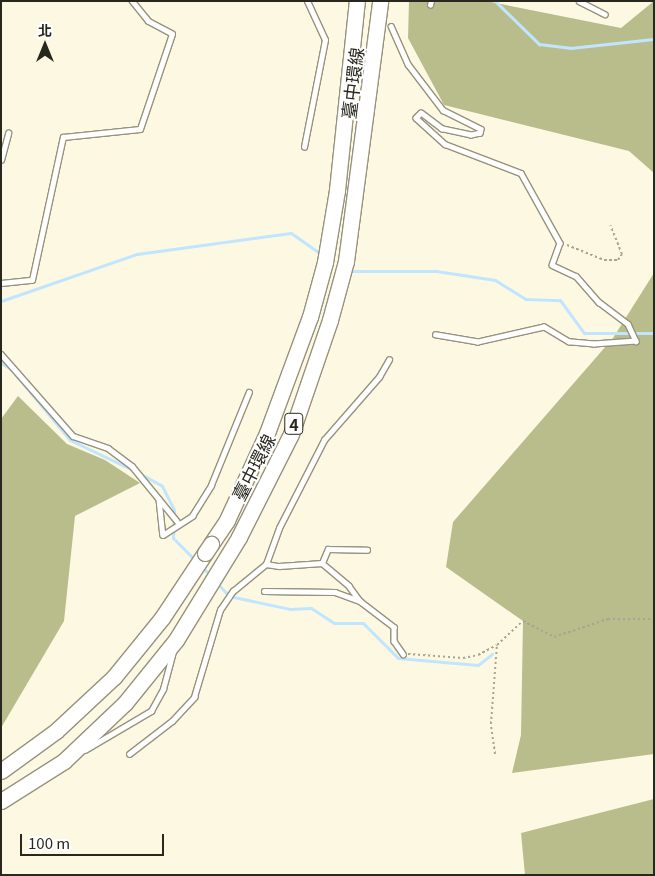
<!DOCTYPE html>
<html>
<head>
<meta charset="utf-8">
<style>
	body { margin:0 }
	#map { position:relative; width:655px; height:876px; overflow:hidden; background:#fdf8e1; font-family:Georgia,"Noto Sans TC",serif }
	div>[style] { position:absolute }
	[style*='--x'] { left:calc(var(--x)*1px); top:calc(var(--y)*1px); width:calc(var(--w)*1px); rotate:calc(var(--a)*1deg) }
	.forest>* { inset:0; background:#b9bd8c }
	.stream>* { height:3px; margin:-1.5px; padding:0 1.5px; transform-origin:1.5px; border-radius:1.5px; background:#c0e5ff }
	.path>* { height:2px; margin-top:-1px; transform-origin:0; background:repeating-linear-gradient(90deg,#a9a594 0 2.5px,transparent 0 5px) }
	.roads { filter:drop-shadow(1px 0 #96927d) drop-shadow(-1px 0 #96927d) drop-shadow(0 1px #96927d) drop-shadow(0 -1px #96927d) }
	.service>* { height:4.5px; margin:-2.25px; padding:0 2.25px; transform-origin:2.25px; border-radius:2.25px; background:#fff }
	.motorway>* { height:15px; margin:-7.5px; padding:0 7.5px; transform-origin:7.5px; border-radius:7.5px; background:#fff }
	.bridges { filter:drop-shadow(1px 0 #96927d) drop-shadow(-1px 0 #96927d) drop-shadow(0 1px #96927d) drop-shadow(0 -1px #96927d) }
	.motorway-bridge>* { height:15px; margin:-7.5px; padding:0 7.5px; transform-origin:7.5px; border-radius:7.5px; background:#fff }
	span { translate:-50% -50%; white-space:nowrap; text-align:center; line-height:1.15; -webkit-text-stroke:4px #fff; paint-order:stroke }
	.shield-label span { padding:1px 4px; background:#fff; border:1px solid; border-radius:4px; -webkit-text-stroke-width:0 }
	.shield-label { font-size:16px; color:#29281f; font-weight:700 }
	.street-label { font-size:18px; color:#29281f }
	.frame { position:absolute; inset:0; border:2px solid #29281f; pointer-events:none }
	.north { position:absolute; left:20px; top:20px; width:50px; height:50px; -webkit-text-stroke:4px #fff; paint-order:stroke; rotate:0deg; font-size:14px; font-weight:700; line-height:20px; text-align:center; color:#29281f }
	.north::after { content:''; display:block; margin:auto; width:18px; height:22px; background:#29281f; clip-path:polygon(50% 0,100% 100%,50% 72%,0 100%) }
	.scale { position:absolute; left:20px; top:834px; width:144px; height:22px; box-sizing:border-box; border:2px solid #29281f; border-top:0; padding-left:6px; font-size:15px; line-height:18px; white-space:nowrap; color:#29281f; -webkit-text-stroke:4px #fff; paint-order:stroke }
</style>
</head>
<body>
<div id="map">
	<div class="forest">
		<div style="clip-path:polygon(409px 1px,486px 1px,621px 28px,654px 1px,654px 173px,629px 151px,444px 105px,408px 38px)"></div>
		<div style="clip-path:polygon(654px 273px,654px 754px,512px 773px,521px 735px,523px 621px,446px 567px,453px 522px,613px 338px)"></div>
		<div style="clip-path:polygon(18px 396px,67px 444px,105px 460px,140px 483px,75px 516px,64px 621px,1px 728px,1px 419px)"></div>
		<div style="clip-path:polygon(654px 799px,654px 875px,525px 875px,521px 833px)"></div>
	</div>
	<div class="stream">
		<div style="--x:495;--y:1;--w:62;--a:44.3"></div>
		<div style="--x:539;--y:44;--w:31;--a:7"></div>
		<div style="--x:570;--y:48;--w:84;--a:-6.1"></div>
		<div style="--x:347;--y:271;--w:89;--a:0"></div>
		<div style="--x:436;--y:271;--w:60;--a:8.7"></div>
		<div style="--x:495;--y:280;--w:36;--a:32"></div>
		<div style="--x:525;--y:299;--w:35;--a:2"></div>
		<div style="--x:560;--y:300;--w:41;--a:54"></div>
		<div style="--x:584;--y:333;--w:70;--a:0"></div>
		<div style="--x:1;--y:301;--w:144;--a:-19.1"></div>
		<div style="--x:137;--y:254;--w:155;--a:-7.8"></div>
		<div style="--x:291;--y:233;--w:37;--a:35"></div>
		<div style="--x:1;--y:363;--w:12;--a:31"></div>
		<div style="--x:11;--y:369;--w:92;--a:50.3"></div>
		<div style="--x:70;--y:440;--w:70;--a:25.5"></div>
		<div style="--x:139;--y:473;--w:26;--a:29"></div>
		<div style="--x:162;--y:486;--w:27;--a:63"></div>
		<div style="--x:174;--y:510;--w:28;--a:92"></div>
		<div style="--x:173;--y:538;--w:30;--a:45"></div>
		<div style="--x:201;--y:566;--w:13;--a:45"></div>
		<div style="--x:216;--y:582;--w:19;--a:47"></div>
		<div style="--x:229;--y:596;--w:62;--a:12"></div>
		<div style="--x:290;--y:609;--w:21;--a:-3"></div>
		<div style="--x:311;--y:608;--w:27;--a:33"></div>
		<div style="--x:334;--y:623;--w:29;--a:0"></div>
		<div style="--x:363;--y:623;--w:49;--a:45"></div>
		<div style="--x:398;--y:658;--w:80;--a:5"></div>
		<div style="--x:478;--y:665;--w:18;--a:-38"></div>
	</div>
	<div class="path">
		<div style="--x:567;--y:245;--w:40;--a:22"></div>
		<div style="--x:604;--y:260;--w:14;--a:0"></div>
		<div style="--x:618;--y:260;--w:7;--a:-56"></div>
		<div style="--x:622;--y:254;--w:31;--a:-112"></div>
		<div style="--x:408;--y:654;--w:55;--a:4.2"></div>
		<div style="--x:463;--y:658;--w:15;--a:-11"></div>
		<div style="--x:478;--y:655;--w:21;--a:-28"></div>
		<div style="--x:497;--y:645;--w:35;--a:-43"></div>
		<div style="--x:523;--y:621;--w:35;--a:27"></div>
		<div style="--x:554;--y:637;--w:57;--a:-18.4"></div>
		<div style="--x:608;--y:619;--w:46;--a:0"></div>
		<div style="--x:495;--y:754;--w:30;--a:-98"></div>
		<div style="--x:491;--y:724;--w:79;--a:-85.7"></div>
	</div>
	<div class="roads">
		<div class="service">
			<div style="--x:579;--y:1;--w:29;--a:27"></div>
			<div style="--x:430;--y:5;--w:4;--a:-76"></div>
			<div style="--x:391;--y:26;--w:42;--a:65.9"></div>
			<div style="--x:408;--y:64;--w:58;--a:52.7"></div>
			<div style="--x:443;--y:110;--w:42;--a:26.6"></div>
			<div style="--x:481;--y:129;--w:4;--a:104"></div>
			<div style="--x:480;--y:133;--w:9;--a:167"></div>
			<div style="--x:471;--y:135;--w:30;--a:-168"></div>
			<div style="--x:442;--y:129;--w:26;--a:-143"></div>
			<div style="--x:421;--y:113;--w:7;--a:135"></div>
			<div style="--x:416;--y:118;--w:39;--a:42"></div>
			<div style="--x:445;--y:144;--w:81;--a:20.9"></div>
			<div style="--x:521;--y:173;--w:80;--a:60.9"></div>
			<div style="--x:560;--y:243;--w:23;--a:110"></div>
			<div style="--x:552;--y:265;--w:26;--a:25"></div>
			<div style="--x:576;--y:276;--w:35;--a:49"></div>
			<div style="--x:599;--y:302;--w:36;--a:37"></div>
			<div style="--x:628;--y:324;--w:19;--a:65"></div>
			<div style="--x:636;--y:341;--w:42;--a:175.9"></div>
			<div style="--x:594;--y:344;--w:25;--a:-175"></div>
			<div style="--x:569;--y:342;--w:29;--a:-149"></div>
			<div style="--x:544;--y:327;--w:68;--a:167.2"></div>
			<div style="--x:478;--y:342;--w:43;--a:-170.5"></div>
			<div style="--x:304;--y:147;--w:109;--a:-78.9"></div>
			<div style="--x:325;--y:40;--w:43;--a:-114.8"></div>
			<div style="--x:1;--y:160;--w:28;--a:-75"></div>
			<div style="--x:1;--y:283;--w:31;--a:-6"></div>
			<div style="--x:32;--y:280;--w:146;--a:-77.8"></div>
			<div style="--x:63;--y:137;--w:77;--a:-5.9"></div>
			<div style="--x:140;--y:129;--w:100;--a:-71.4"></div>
			<div style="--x:172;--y:34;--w:27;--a:-152"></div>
			<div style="--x:148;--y:21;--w:26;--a:-129"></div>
			<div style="--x:1;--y:354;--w:109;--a:48.7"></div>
			<div style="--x:73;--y:436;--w:37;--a:19"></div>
			<div style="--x:108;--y:448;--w:30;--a:37"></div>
			<div style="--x:132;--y:466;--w:71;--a:50.7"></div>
			<div style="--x:159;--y:499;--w:36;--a:84"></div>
			<div style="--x:163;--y:535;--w:35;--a:-33"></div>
			<div style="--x:192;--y:516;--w:36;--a:-58"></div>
			<div style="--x:211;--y:485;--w:100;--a:-67.8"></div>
			<div style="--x:322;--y:563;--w:15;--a:-67"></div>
			<div style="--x:328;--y:549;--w:39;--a:1"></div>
			<div style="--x:266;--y:564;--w:13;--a:9"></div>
			<div style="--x:279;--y:566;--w:43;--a:-4"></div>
			<div style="--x:322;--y:563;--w:35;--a:40"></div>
			<div style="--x:349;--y:586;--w:17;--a:54"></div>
			<div style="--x:264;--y:591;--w:71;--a:0.8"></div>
			<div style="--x:335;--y:592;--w:27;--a:20"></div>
			<div style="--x:360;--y:601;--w:43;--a:37.4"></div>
			<div style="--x:394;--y:627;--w:14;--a:90"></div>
			<div style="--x:394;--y:641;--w:16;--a:55"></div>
			<div style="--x:85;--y:750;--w:77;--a:-30.6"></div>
			<div style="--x:151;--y:711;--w:25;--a:-61"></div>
			<div style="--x:163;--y:689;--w:38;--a:-75"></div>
			<div style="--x:129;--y:754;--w:54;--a:-37.5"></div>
			<div style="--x:172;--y:721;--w:33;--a:-47"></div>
			<div style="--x:194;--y:697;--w:91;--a:-73.4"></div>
			<div style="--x:220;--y:610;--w:23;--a:-56"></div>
			<div style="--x:233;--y:591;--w:43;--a:-39.3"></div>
			<div style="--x:266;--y:564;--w:38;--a:-70"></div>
			<div style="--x:279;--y:528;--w:99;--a:-62.9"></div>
			<div style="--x:324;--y:440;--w:84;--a:-48.9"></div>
			<div style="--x:379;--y:377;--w:20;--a:-60"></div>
		</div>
		<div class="motorway">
			<div style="--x:211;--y:544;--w:29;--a:-56"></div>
			<div style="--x:227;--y:520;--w:96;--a:-65.3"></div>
			<div style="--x:267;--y:433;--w:124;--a:-69.7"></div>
			<div style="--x:310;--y:317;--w:57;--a:-74.7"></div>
			<div style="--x:325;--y:262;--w:73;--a:-80.5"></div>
			<div style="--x:337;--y:190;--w:190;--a:-84"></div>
			<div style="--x:1;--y:771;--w:68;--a:-36"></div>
			<div style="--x:56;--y:731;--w:79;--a:-43"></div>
			<div style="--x:114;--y:677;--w:76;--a:-50.9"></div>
			<div style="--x:162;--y:618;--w:78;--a:-56.5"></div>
			<div style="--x:1;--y:801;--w:75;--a:-32.4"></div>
			<div style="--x:64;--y:761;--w:84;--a:-43.6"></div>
			<div style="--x:125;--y:703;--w:81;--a:-51"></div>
			<div style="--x:176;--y:640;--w:121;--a:-58.5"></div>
			<div style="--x:239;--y:537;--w:115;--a:-63.2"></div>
			<div style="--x:291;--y:434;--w:120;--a:-71.1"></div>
			<div style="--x:330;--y:320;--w:61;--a:-74.8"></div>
			<div style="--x:346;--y:261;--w:262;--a:-82.5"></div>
		</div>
	</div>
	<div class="bridges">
		<div class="motorway-bridge">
			<div style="--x:205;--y:553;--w:11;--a:-56"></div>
		</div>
	</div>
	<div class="shield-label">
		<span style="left:294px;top:424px">4</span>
	</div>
	<div class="street-label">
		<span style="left:352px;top:83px;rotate:-83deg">臺中環線</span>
		<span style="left:253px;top:467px;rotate:-63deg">臺中環線</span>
	</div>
	<div class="frame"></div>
	<div class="north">北</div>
	<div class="scale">100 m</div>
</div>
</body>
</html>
